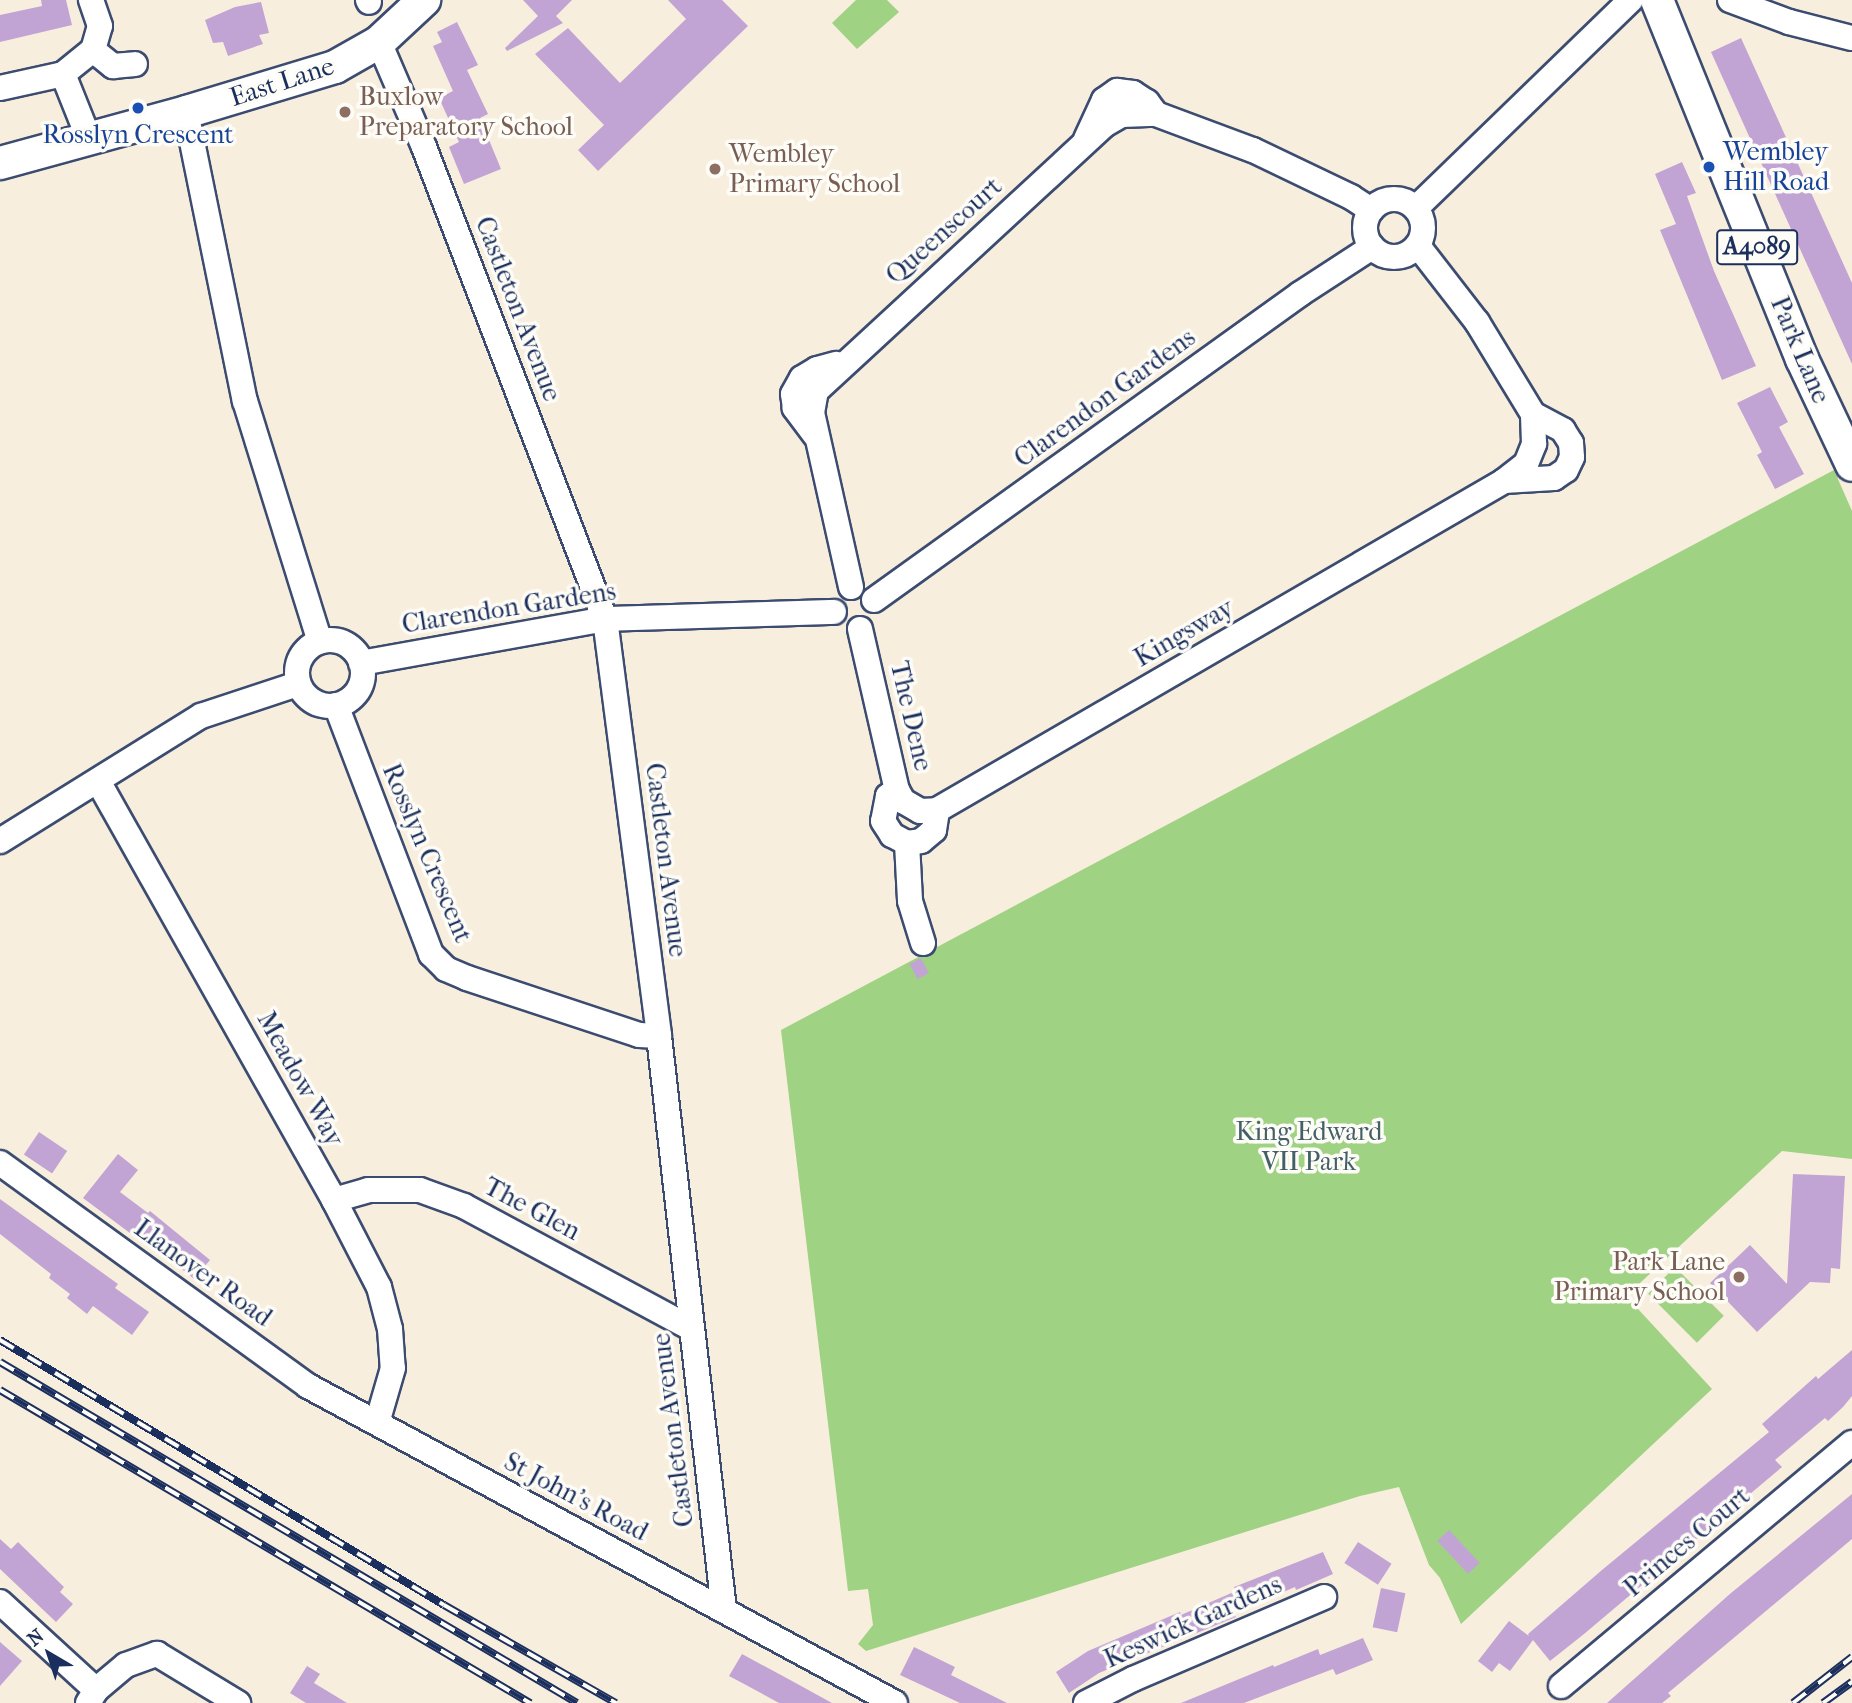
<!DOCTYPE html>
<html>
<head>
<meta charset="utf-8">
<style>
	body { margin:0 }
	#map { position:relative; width:1852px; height:1703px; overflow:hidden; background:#f8eedd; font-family:"IM FELL French Canon",serif }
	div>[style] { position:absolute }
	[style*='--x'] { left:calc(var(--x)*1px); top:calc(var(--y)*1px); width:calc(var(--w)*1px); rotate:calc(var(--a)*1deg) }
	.green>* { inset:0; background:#9fd282; transform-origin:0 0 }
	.building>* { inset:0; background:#c2a4d4; transform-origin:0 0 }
	.roads { filter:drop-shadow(2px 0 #3c4c71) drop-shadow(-2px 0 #3c4c71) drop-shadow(0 2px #3c4c71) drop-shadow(0 -2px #3c4c71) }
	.minor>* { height:24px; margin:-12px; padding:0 12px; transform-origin:12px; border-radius:12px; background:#fff }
	.minor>.ring { margin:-12px; padding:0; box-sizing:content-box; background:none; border:24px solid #fff; border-radius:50% }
	.major>* { height:32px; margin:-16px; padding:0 16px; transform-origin:16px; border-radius:16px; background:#fff }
	.rail>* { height:8px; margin-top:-4px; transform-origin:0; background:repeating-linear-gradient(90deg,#fdfcf7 0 16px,#1b2f5e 0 32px); box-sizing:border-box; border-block:2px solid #1b2f5e }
	.dots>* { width:19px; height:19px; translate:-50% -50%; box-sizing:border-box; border:4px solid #fdfcf7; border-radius:50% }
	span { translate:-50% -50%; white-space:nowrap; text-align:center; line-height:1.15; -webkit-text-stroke:7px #fdfcf7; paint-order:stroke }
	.shield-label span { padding:2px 5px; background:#fdfcf7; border:2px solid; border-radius:5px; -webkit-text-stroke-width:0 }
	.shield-label { font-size:24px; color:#1b2f5e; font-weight:700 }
	.street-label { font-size:26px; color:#1b2f5e }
	.education-label { font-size:26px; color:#785e54 }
	.left { translate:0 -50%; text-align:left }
	.right { translate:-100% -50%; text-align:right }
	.transit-label { font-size:26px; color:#164399 }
	.park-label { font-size:26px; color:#436069 }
	.north { position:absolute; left:14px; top:1619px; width:70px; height:70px; -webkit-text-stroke:5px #fdfcf7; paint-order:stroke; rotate:321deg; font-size:19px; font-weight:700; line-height:28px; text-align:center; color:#1b2f5e }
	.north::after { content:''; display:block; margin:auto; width:24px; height:32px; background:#1b2f5e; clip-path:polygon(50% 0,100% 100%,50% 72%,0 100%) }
</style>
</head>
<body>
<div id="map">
	<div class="green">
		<div style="clip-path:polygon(856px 0,887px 0,899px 12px,857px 49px,832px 23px)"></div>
		<div style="clip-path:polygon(1834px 470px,1852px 511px,1852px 1159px,1782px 1151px,1626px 1296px,1712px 1389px,1461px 1624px,1440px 1578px,1429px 1565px,1399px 1487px,1360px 1496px,866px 1651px,858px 1644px,873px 1625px,868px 1589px,848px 1591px,781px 1030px)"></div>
		<div style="left:1675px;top:1267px;width:69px;height:38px;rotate:45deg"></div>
	</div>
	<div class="building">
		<div style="clip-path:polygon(41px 0,66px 0,72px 25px,0 42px,0 15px,42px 6px)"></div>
		<div style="clip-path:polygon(523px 0,572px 0,556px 16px,563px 23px,507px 51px,505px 48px,538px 16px)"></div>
		<div style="clip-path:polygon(668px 0,722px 0,748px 26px,598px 171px,578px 150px,604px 125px,535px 54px,568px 28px,620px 83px,686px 19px)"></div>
		<div style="clip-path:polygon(261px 2px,269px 33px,259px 35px,263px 44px,228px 56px,223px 42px,213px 43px,205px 20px,235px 7px)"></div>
		<div style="clip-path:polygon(457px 22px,478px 65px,467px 70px,488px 114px,480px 118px,501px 169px,464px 184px,449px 147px,459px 142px,439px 98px,453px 91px,433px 46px,442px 42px,437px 32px)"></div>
		<div style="clip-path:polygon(1741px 38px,1852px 283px,1852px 364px,1711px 52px)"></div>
		<div style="clip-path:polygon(1682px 162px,1696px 193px,1687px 196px,1714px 271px,1756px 366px,1722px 380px,1660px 230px,1676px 224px,1655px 174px)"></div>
		<div style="clip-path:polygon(1770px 387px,1788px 422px,1779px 427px,1804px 474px,1775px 489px,1757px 455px,1762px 452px,1737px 403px)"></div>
		<div style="left:921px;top:958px;width:17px;height:13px;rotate:62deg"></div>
		<div style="left:39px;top:1132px;width:34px;height:27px;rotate:34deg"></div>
		<div style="clip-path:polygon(118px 1154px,138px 1170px,120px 1192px,148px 1213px,150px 1211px,210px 1260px,194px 1279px,152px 1245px,150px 1248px,83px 1198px)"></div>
		<div style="clip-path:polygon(1793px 1174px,1845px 1176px,1840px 1269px,1831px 1268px,1830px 1283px,1810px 1282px,1757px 1332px,1710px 1283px,1750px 1245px,1787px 1284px)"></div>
		<div style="clip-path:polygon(0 1199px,118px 1284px,115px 1288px,149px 1312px,132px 1335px,93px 1306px,87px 1314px,67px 1298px,70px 1294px,49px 1278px,51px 1274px,0 1234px)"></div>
		<div style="clip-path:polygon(1852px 1350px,1852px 1396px,1843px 1407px,1828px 1421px,1825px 1418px,1775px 1460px,1782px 1467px,1584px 1634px,1550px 1661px,1533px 1640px,1510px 1671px,1499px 1663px,1492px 1672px,1478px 1661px,1509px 1621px,1529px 1636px,1528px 1634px,1602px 1570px,1769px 1432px,1762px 1424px,1816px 1376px,1818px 1379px)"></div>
		<div style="clip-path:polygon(1852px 1494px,1852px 1539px,1668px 1693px,1671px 1696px,1662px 1703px,1607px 1703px,1731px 1593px)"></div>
		<div style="left:1449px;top:1530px;width:45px;height:16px;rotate:47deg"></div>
		<div style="clip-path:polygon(0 1539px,11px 1549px,18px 1542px,64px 1587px,60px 1592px,73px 1604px,56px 1622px,0 1569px)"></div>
		<div style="left:1358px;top:1542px;width:40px;height:25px;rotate:33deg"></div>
		<div style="clip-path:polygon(1323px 1552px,1333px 1574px,1296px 1590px,1295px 1587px,1234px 1613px,1236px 1617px,1099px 1673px,1069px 1693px,1056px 1672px,1088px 1651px,1180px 1612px,1181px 1615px,1236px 1591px,1234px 1587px)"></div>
		<div style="left:1381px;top:1588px;width:25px;height:40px;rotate:12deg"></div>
		<div style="clip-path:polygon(1363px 1638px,1373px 1660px,1336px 1675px,1333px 1669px,1244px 1703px,1181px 1703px,1273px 1665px,1274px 1667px,1318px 1649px,1320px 1655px)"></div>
		<div style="clip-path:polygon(0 1642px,22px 1661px,0 1686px)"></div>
		<div style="clip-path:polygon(914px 1647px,955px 1667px,951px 1675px,1007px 1703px,960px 1703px,900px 1675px)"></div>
		<div style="clip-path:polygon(742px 1654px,792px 1681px,832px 1703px,779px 1703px,746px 1685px,729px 1676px)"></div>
		<div style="clip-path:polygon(307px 1666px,320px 1674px,314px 1683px,347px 1703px,306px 1703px,290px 1693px)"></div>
	</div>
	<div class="roads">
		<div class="minor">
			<div style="--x:368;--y:0;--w:2;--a:63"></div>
			<div style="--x:1730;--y:0;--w:63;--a:20.4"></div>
			<div style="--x:1789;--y:22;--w:65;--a:14.3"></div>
			<div style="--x:379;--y:42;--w:114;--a:66.8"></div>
			<div style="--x:424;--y:147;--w:506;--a:69.02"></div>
			<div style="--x:605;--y:619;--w:420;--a:82.6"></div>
			<div style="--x:659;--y:1036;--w:578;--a:83.54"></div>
			<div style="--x:93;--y:50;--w:26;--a:39"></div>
			<div style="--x:113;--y:66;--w:22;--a:-5"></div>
			<div style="--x:63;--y:74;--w:70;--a:68.2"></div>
			<div style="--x:0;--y:88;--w:65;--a:-12.5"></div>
			<div style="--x:63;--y:74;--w:38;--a:-39"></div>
			<div style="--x:93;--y:50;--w:25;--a:-74"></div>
			<div style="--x:100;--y:26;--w:28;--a:-109"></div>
			<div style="--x:186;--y:112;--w:295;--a:78.5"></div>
			<div style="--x:245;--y:401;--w:252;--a:72.7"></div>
			<div style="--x:1086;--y:139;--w:43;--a:-65.2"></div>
			<div style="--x:1104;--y:100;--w:16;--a:-35"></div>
			<div style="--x:1117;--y:91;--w:16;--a:7"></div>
			<div style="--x:1133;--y:93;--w:17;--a:33"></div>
			<div style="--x:1147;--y:102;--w:15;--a:53"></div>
			<div class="ring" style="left:1365px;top:199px;width:34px;height:34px"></div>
			<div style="--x:1416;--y:208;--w:299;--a:-44.1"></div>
			<div style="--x:815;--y:435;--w:34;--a:-127"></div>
			<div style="--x:795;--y:408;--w:14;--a:-98"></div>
			<div style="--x:793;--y:394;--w:18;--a:-61"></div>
			<div style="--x:802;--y:378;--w:17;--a:-31"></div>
			<div style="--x:817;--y:369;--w:20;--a:-15"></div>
			<div style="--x:1504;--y:481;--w:28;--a:-38"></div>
			<div style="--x:1526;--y:464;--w:22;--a:-68"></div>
			<div style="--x:1534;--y:444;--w:30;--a:-92"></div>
			<div style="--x:851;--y:587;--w:178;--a:-102.6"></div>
			<div style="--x:812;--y:413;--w:22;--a:-80"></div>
			<div style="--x:816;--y:391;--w:392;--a:-42.7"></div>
			<div style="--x:1104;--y:125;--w:20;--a:-30"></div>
			<div style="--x:1121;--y:115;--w:35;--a:-2"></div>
			<div style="--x:1156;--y:114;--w:103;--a:20.4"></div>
			<div style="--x:1253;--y:150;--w:109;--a:25.6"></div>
			<div style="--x:1351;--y:197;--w:24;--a:33"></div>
			<div style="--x:874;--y:600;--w:525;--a:-35.69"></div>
			<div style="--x:1300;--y:294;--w:86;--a:-33.1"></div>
			<div style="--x:860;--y:629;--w:165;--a:77.1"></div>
			<div style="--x:897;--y:790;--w:13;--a:61"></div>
			<div style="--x:903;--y:801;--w:20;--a:30"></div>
			<div style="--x:920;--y:811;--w:17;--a:-3"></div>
			<div style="--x:937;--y:810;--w:656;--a:-30.12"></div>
			<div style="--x:1504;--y:481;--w:50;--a:-3.4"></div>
			<div style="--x:1554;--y:478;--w:14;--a:-34"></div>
			<div style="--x:1566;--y:470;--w:14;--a:-65"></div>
			<div style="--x:1572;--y:457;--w:14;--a:-94"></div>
			<div style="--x:1571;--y:443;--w:15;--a:-122"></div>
			<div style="--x:1563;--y:430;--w:34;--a:-152"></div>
			<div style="--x:1533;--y:414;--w:108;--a:-121.3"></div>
			<div style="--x:1477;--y:322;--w:96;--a:-127.8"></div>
			<div class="ring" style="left:297px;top:640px;width:42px;height:42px"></div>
			<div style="--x:361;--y:663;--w:248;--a:-10.2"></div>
			<div style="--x:605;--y:619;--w:229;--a:-1.8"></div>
			<div style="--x:336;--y:705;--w:267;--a:69.1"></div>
			<div style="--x:431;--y:954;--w:21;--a:45"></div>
			<div style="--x:446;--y:969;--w:23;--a:23"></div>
			<div style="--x:467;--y:978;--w:181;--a:18.3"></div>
			<div style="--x:639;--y:1035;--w:20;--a:3"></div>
			<div style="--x:98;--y:781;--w:481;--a:60.6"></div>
			<div style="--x:334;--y:1200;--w:98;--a:62.7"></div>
			<div style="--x:379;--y:1287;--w:43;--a:75.3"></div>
			<div style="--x:390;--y:1329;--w:39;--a:86"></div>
			<div style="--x:393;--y:1368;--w:57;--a:106.2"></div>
			<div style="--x:897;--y:790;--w:11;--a:146"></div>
			<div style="--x:888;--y:796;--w:25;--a:101"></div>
			<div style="--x:883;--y:821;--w:17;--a:57"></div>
			<div style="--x:892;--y:835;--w:17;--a:28"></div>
			<div style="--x:907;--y:843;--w:14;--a:-8"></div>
			<div style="--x:921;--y:841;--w:17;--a:-40"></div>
			<div style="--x:934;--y:830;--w:20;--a:-81"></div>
			<div style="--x:0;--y:841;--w:237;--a:-31.9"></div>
			<div style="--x:201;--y:716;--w:102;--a:-18.3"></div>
			<div style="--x:907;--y:843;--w:58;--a:87"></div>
			<div style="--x:910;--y:901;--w:44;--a:72.8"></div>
			<div style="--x:0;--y:1163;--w:380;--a:35.9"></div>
			<div style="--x:308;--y:1386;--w:667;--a:28.37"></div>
			<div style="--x:334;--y:1200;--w:35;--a:-16"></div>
			<div style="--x:368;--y:1190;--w:52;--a:0"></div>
			<div style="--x:420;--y:1190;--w:47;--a:20"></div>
			<div style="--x:464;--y:1206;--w:258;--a:28.3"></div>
			<div style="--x:0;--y:1602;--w:130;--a:42.5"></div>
			<div style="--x:1561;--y:1686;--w:379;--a:-39.9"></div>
			<div style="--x:88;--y:1703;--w:15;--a:-58"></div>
			<div style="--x:96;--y:1690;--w:39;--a:-40"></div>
			<div style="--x:126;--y:1665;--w:33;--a:-20"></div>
			<div style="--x:157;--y:1654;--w:95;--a:31.2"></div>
			<div style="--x:1086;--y:1703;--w:53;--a:-27.1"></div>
			<div style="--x:1133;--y:1679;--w:208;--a:-23.2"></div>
		</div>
		<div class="major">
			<div style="--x:1657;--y:0;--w:387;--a:68"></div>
			<div style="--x:1802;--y:359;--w:117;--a:64.7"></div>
			<div style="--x:0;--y:163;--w:193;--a:-15.3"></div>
			<div style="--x:186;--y:112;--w:156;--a:-16.8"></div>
			<div style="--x:335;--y:67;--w:51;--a:-29.6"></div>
			<div style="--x:379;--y:42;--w:62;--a:-43"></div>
		</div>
	</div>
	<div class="rail">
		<div style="--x:0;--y:1340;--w:517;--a:30.83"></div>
		<div style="--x:444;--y:1605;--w:198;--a:29.7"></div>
		<div style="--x:0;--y:1362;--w:670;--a:30.58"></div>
		<div style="--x:0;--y:1390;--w:616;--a:30.56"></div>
		<div style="--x:1793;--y:1703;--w:75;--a:-37.9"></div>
		<div style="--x:1823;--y:1703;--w:36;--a:-36"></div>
	</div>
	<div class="dots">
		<div style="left:138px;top:108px;background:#1a4fb4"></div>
		<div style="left:345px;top:112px;background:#8d6e63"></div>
		<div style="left:1709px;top:167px;background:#1a4fb4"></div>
		<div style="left:715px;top:169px;background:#8d6e63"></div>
		<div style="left:1739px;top:1277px;background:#8d6e63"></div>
	</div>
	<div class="shield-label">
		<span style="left:1757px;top:247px">A4089</span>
	</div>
	<div class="street-label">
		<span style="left:282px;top:82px;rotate:-18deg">East Lane</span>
		<span style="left:944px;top:231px;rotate:-42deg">Queenscourt</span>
		<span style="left:518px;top:309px;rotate:69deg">Castleton Avenue</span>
		<span style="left:1800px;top:350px;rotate:67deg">Park Lane</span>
		<span style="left:1105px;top:398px;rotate:-36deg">Clarendon Gardens</span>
		<span style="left:509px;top:608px;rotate:-9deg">Clarendon Gardens</span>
		<span style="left:1184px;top:633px;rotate:-30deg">Kingsway</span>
		<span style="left:911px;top:716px;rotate:77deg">The Dene</span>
		<span style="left:427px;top:853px;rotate:67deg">Rosslyn Crescent</span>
		<span style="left:666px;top:860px;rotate:83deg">Castleton Avenue</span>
		<span style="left:300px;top:1079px;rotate:61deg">Meadow Way</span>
		<span style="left:532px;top:1209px;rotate:28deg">The Glen</span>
		<span style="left:203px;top:1273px;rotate:36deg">Llanover Road</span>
		<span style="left:673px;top:1430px;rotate:-97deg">Castleton Avenue</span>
		<span style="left:576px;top:1497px;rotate:28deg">St John's Road</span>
		<span style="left:1687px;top:1542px;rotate:-40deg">Princes Court</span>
		<span style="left:1193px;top:1622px;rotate:-24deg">Keswick Gardens</span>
	</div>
	<div class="education-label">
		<span class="left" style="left:359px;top:112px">Buxlow<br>Preparatory School</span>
		<span class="left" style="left:729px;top:169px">Wembley<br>Primary School</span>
		<span class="right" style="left:1725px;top:1277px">Park Lane<br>Primary School</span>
	</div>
	<div class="transit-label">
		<span style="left:138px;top:135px">Rosslyn Crescent</span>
		<span class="left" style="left:1723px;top:167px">Wembley<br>Hill Road</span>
	</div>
	<div class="park-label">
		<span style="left:1309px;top:1147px">King Edward<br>VII Park</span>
	</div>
	<div class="north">N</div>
</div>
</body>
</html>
